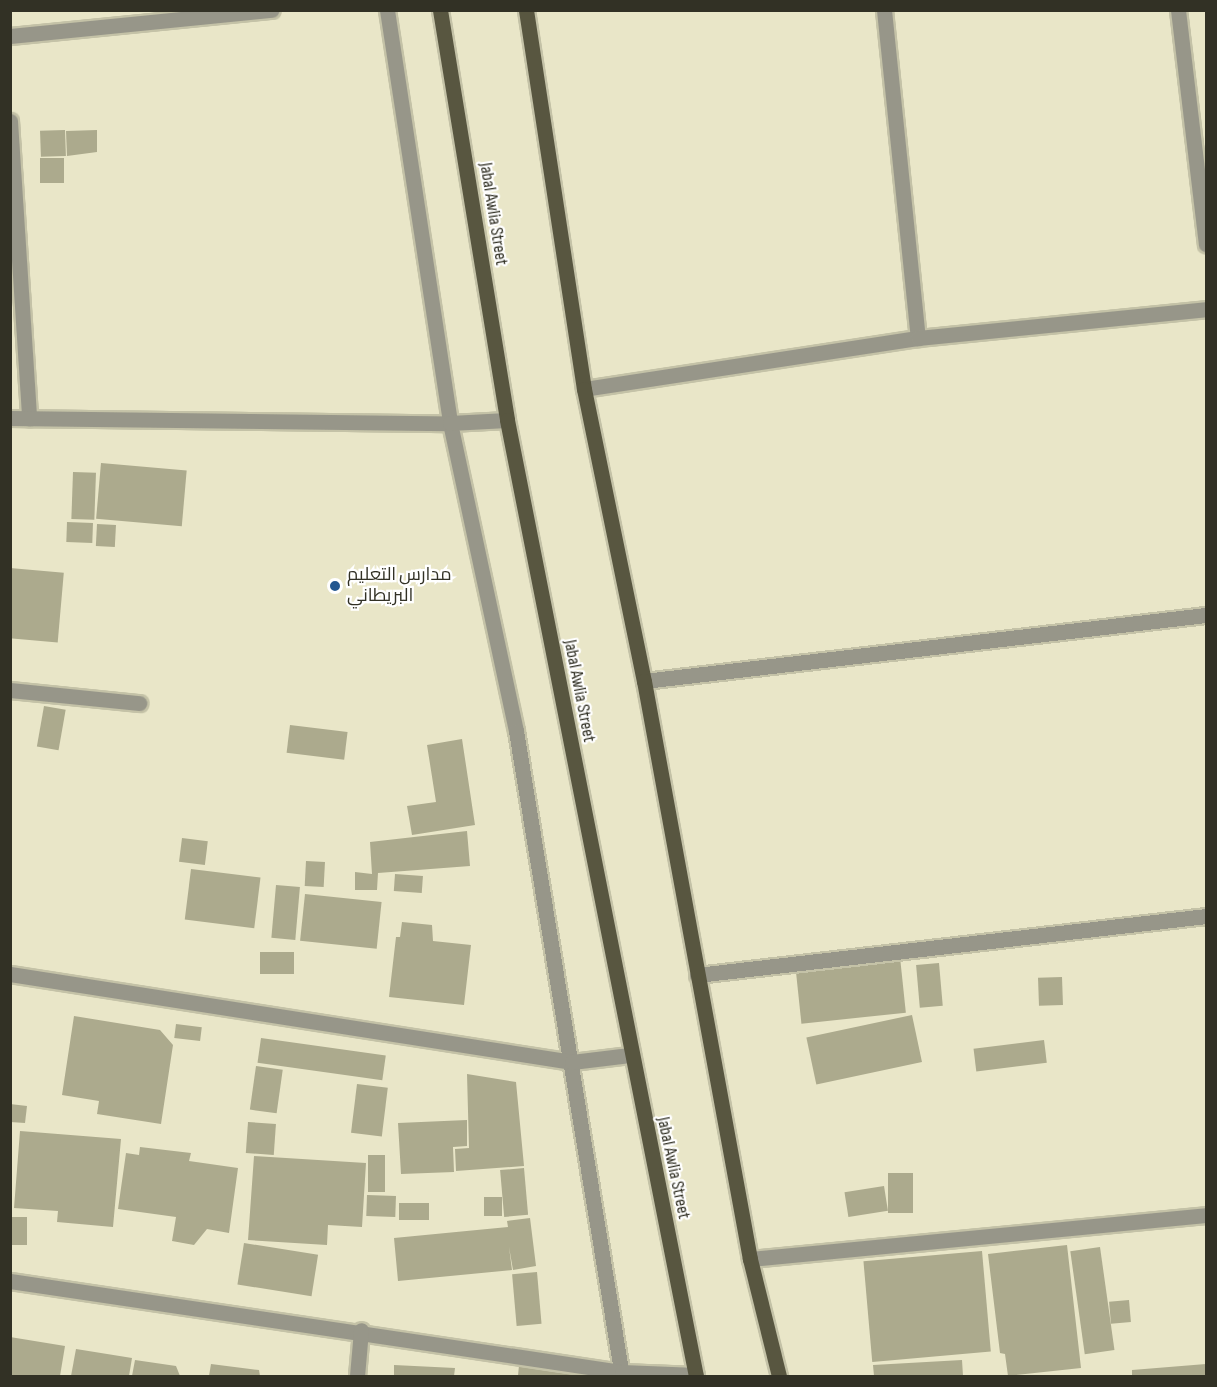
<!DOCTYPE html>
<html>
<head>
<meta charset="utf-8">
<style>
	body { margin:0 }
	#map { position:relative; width:1217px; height:1387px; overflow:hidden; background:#e9e6c8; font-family:"Sofia Sans Condensed",Cairo,sans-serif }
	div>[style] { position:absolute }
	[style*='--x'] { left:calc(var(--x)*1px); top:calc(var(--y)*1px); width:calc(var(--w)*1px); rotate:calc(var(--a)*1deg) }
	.building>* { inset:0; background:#acaa8d; transform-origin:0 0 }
	.roads { filter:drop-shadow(2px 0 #c4c2a7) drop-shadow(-2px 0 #c4c2a7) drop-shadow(0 2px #c4c2a7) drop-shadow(0 -2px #c4c2a7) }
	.street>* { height:15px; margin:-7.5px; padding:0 7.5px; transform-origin:7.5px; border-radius:7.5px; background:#979689 }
	.primary>* { height:15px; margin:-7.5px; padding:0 7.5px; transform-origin:7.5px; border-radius:7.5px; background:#585640 }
	.dots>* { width:16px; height:16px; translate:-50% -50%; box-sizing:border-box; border:3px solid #fff; border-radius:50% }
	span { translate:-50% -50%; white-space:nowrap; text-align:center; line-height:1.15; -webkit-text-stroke:4.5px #fff; paint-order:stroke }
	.street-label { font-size:18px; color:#323125 }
	.poi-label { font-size:18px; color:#323125 }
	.left { translate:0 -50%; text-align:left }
	.frame { position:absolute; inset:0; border:12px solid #323125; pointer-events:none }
</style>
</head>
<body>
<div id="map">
	<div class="building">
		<div style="left:65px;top:130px;width:26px;height:25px;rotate:88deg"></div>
		<div style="clip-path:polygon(97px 130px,97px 152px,67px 156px,66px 131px)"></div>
		<div style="left:64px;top:158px;width:25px;height:24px;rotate:90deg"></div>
		<div style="left:101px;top:463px;width:86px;height:56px;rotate:5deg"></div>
		<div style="left:73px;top:472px;width:23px;height:47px;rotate:2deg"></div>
		<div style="left:67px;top:522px;width:26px;height:20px;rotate:2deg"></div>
		<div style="left:97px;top:524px;width:19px;height:22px;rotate:3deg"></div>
		<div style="left:10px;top:568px;width:54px;height:70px;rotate:5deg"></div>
		<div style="left:44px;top:706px;width:22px;height:41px;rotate:10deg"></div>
		<div style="left:290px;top:725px;width:58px;height:28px;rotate:7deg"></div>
		<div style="clip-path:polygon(462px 739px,475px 825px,412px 835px,407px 806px,436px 802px,427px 745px)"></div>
		<div style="clip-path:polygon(467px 831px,470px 866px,378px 873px,377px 890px,355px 890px,355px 872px,372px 874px,370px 842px)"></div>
		<div style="left:182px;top:838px;width:26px;height:24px;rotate:7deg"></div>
		<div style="left:306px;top:861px;width:19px;height:25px;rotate:3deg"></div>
		<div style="left:191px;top:869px;width:70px;height:51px;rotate:7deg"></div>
		<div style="left:395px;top:874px;width:28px;height:17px;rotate:4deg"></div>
		<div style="left:276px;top:885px;width:24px;height:53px;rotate:5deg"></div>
		<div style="left:305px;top:894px;width:77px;height:47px;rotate:6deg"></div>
		<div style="clip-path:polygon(402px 922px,432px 925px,433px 941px,471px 945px,464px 1005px,389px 997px,396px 937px,400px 937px)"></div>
		<div style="left:260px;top:952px;width:34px;height:22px"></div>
		<div style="left:900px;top:957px;width:56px;height:105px;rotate:84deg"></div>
		<div style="left:939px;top:963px;width:43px;height:23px;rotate:85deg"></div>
		<div style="left:1062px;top:977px;width:28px;height:24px;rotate:88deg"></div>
		<div style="left:912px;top:1015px;width:48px;height:108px;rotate:78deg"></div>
		<div style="clip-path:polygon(74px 1016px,160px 1030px,173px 1045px,161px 1124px,97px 1114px,99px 1101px,62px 1095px)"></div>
		<div style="left:176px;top:1024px;width:26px;height:14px;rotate:7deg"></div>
		<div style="left:261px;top:1038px;width:126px;height:25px;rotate:8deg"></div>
		<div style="left:1044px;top:1040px;width:23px;height:71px;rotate:83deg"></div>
		<div style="left:256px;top:1066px;width:27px;height:44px;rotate:8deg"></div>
		<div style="clip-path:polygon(467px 1074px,516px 1082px,524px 1166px,456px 1171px,455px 1149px,469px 1148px)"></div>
		<div style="left:357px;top:1084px;width:31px;height:49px;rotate:7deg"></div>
		<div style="clip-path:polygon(10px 1104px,27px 1106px,25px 1123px,10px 1122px)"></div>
		<div style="clip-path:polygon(467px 1120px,467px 1146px,453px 1147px,454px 1172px,401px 1174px,398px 1123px)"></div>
		<div style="left:248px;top:1122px;width:28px;height:31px;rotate:4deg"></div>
		<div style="clip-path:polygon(20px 1131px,121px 1139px,113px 1227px,57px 1222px,58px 1211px,14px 1208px)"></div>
		<div style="clip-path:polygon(140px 1147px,191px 1153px,189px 1161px,238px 1168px,229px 1233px,207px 1229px,194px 1245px,172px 1241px,176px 1217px,118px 1209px,126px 1153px,139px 1155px)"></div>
		<div style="left:368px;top:1155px;width:17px;height:37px"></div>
		<div style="clip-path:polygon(254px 1156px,366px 1163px,362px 1227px,328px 1225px,327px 1245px,248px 1240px)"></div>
		<div style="left:524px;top:1168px;width:47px;height:24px;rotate:85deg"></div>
		<div style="left:888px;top:1173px;width:25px;height:40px"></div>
		<div style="left:884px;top:1186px;width:25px;height:40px;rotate:81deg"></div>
		<div style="left:367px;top:1195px;width:29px;height:21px;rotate:2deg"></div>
		<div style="left:484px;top:1197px;width:18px;height:19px"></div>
		<div style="left:399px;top:1203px;width:30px;height:17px"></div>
		<div style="left:10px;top:1217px;width:17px;height:28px"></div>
		<div style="clip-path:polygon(530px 1218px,536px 1266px,513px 1270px,509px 1247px,512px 1270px,398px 1281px,394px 1238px,508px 1227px,507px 1221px)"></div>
		<div style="left:244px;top:1243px;width:75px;height:42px;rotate:9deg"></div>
		<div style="clip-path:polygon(1067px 1245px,1081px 1368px,1008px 1376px,1005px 1354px,1000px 1353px,988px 1254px)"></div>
		<div style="left:1100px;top:1247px;width:104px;height:30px;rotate:82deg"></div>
		<div style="left:982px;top:1251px;width:101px;height:119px;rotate:85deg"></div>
		<div style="left:537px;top:1272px;width:52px;height:25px;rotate:85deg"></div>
		<div style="left:1129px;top:1300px;width:22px;height:20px;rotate:85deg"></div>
		<div style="clip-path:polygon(10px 1337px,65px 1346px,60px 1376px,10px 1376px)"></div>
		<div style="clip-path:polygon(76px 1349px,132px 1358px,129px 1376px,71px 1376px)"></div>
		<div style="clip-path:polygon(135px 1360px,176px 1366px,180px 1376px,132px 1376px)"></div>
		<div style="clip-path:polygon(962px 1360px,963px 1376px,874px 1376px,873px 1365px)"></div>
		<div style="clip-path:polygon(211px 1364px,259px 1370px,260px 1376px,209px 1376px)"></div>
		<div style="clip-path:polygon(1206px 1364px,1206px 1376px,1132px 1376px,1132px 1370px)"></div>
		<div style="clip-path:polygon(394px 1365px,455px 1368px,454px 1376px,394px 1376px)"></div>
		<div style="clip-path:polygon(519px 1365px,593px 1371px,594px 1376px,518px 1376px)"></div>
	</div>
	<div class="roads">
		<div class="street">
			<div style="--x:387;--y:10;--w:418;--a:81.3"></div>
			<div style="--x:450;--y:423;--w:315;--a:77.9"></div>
			<div style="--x:516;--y:731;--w:654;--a:80.67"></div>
			<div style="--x:884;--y:10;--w:330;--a:84.1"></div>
			<div style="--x:1178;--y:10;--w:236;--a:83.2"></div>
			<div style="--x:10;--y:36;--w:263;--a:-5.7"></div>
			<div style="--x:10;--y:121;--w:298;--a:86.3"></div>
			<div style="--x:584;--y:389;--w:338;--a:-8.7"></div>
			<div style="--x:918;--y:338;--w:289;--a:-5.7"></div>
			<div style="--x:10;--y:418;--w:440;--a:0.7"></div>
			<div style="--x:450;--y:423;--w:57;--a:-3"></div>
			<div style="--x:644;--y:681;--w:566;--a:-6.7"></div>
			<div style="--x:10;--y:690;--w:130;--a:5.8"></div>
			<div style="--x:10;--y:974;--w:569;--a:8.9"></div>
			<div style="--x:572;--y:1062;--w:58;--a:-6.9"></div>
			<div style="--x:697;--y:975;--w:512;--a:-6.61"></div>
			<div style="--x:750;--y:1259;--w:458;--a:-5.5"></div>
			<div style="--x:10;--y:1281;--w:619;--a:8.46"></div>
			<div style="--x:622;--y:1372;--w:74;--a:2.3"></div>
			<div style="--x:357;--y:1376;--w:46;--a:-85"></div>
		</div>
		<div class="primary">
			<div style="--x:440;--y:10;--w:415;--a:80.7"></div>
			<div style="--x:507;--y:420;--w:975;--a:78.82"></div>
			<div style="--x:526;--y:10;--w:383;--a:81.3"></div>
			<div style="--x:584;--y:389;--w:298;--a:78.4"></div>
			<div style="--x:644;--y:681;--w:588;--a:79.61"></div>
			<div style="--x:750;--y:1259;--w:121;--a:76.1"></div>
		</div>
	</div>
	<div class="dots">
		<div style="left:335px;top:586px;background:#23578f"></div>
	</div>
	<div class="street-label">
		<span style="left:493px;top:214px;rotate:81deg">Jabal Awlia Street</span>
		<span style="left:579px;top:691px;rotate:79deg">Jabal Awlia Street</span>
		<span style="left:673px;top:1168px;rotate:78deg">Jabal Awlia Street</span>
	</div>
	<div class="poi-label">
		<span class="left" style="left:347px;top:586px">مدارس التعليم<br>البريطاني</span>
	</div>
	<div class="frame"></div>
</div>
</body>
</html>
